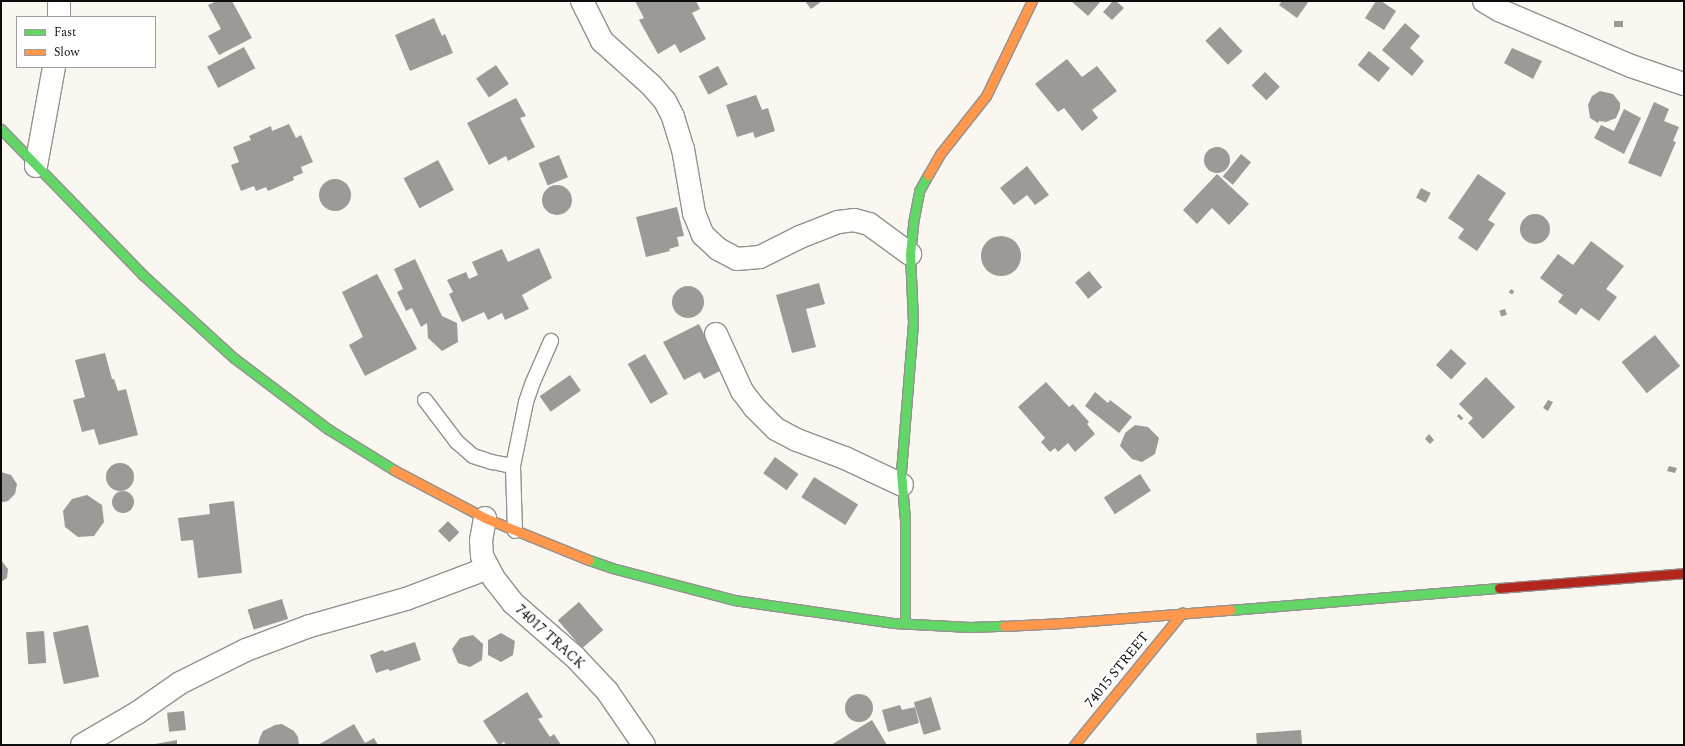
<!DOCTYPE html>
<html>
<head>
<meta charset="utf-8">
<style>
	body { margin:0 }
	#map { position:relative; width:1685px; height:746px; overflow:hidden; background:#faf7f0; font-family:Spectral,serif }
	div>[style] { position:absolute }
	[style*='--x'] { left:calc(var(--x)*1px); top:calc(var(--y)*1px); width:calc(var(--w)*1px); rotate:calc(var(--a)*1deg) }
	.building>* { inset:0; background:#9c9a96; transform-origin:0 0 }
	.round { border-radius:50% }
	.roads { filter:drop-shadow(1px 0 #93928f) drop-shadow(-1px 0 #93928f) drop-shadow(0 1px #93928f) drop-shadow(0 -1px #93928f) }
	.lane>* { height:14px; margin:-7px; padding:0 7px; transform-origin:7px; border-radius:7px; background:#fefefd }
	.street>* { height:22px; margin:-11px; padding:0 11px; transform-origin:11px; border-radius:11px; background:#fefefd }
	.fast>* { height:9px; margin:-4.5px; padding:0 4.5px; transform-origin:4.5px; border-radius:4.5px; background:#63d668 }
	.slow>* { height:9px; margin:-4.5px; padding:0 4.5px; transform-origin:4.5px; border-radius:4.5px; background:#ff974d }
	.jam>* { height:9px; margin:-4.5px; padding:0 4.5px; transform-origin:4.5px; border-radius:4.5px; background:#b3261e }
	span { translate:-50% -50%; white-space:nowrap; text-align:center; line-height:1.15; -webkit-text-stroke:4px #fff; paint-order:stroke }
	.street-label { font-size:14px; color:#0c0c0c }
	.frame { position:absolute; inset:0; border:2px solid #0c0c0c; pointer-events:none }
	.legend { position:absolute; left:16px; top:16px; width:140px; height:52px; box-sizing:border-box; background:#fff; border:1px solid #9e9e9e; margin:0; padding:5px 7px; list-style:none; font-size:12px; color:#0c0c0c }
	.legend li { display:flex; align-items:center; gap:8px; height:20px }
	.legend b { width:20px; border:1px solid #9e9e9e }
</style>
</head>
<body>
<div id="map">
	<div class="building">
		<div style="clip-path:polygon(217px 1px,232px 1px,252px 38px,219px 55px,208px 36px,221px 29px,208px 5px)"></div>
		<div style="clip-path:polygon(635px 1px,696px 1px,700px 9px,692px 13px,706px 39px,680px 53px,675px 44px,658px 54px,639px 20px,644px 18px)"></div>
		<div style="clip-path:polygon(805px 1px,822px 1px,811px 9px)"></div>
		<div style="clip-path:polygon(1071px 1px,1101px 1px,1088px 16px)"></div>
		<div style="clip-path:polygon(1113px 1px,1116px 1px,1124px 8px,1112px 20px,1103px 12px)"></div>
		<div style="clip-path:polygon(1282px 1px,1309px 1px,1297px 18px,1279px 5px)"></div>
		<div style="clip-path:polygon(1376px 1px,1381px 1px,1396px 11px,1384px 30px,1365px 18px)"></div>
		<div style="clip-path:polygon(434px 18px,442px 36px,445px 34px,453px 53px,410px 71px,395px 35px)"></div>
		<div style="left:1614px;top:21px;width:9px;height:6px"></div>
		<div style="clip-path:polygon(1405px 23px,1420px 36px,1410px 48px,1424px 61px,1412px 76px,1382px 50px)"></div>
		<div style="left:1220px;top:27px;width:33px;height:20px;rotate:47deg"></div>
		<div style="left:244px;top:47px;width:24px;height:42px;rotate:62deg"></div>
		<div style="clip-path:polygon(1512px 48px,1542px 61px,1533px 79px,1504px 63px)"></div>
		<div style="left:1369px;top:51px;width:27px;height:18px;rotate:39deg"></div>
		<div style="clip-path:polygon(1067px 59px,1082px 77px,1097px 66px,1117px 91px,1092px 110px,1098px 118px,1082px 131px,1064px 108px,1058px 112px,1035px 84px)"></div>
		<div style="left:496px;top:65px;width:23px;height:24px;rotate:56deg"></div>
		<div style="left:718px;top:66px;width:21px;height:22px;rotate:62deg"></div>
		<div style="left:1265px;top:72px;width:21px;height:19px;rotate:45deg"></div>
		<div style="clip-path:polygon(1600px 91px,1613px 94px,1620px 103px,1620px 109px,1616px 118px,1606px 122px,1599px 121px,1598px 123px,1590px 118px,1588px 105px,1592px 96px)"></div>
		<div style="clip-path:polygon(756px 95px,762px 110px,768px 108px,775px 131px,755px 138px,753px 132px,737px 137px,726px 105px)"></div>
		<div style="clip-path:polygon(516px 98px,526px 116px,520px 118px,535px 147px,508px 161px,506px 156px,489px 165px,467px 123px)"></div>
		<div style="clip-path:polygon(1654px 102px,1669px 109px,1664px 121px,1679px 127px,1673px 141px,1676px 142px,1661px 177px,1628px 163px)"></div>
		<div style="clip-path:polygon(1624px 109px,1641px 118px,1624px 154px,1594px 138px,1601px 125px,1614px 131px)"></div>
		<div style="clip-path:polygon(289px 124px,296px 138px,301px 135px,313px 162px,301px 167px,303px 173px,293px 177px,294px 180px,268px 191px,266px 187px,256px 191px,254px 186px,241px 191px,231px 165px,239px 162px,233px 147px,251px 140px,249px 136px,271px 126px,272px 131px)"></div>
		<div class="round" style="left:1204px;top:147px;width:26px;height:26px"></div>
		<div style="left:1241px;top:154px;width:13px;height:29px;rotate:39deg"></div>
		<div style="left:559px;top:155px;width:24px;height:22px;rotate:68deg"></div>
		<div style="left:438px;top:160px;width:34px;height:39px;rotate:62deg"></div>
		<div style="clip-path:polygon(1027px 166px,1049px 195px,1035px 205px,1027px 195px,1014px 205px,1000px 188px)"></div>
		<div style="clip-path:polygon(1217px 174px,1249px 204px,1229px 225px,1212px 208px,1197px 224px,1183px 210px)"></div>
		<div style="clip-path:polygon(1478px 174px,1506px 193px,1488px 220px,1495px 224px,1477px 251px,1458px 238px,1464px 229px,1448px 218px)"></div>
		<div class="round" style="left:319px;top:179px;width:32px;height:32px"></div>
		<div class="round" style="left:542px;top:185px;width:30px;height:30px"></div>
		<div style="left:1421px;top:188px;width:11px;height:11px;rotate:27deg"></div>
		<div style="clip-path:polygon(677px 207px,684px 236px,677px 237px,679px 246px,669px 249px,670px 251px,646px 257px,636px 217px)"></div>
		<div class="round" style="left:1520px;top:214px;width:30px;height:30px"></div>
		<div class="round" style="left:981px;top:236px;width:40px;height:40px"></div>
		<div style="clip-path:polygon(1591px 241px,1624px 266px,1606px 289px,1617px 297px,1599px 321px,1581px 308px,1576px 315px,1558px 302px,1563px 295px,1540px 278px,1558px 254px,1573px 265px)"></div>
		<div style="clip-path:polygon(539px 248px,552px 278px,522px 295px,529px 309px,505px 320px,502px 313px,488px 320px,484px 312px,462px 322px,449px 294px,453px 292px,447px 280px,466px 272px,469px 279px,478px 275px,472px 262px,502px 249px,508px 262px)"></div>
		<div style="clip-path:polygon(415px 259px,442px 316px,457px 323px,458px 342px,442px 351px,428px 338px,427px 323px,421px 327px,412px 308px,406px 311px,397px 292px,403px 289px,394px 269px)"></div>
		<div style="left:1089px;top:271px;width:21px;height:18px;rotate:51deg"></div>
		<div style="clip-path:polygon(377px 274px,417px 349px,365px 376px,349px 345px,363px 337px,342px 292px)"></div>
		<div style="clip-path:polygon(819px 283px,825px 304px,806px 309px,816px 347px,792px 353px,776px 295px)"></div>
		<div class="round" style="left:672px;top:286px;width:32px;height:32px"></div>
		<div style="left:1511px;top:289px;width:4px;height:4px;rotate:34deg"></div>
		<div style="left:1505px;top:309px;width:6px;height:6px;rotate:72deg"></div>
		<div style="clip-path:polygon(699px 324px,722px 370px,704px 379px,700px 372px,684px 380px,663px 342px)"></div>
		<div style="left:1655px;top:335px;width:40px;height:43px;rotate:51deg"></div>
		<div style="left:1451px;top:349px;width:21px;height:22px;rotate:43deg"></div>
		<div style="clip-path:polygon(105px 353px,112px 379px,114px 379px,118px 391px,126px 389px,138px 435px,99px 445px,94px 429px,82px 432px,73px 400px,85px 397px,75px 360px)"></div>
		<div style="left:645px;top:354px;width:46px;height:20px;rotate:60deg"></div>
		<div style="left:570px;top:375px;width:19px;height:37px;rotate:55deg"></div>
		<div style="clip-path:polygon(1486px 377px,1515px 407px,1483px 439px,1468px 423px,1473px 418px,1459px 404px)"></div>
		<div style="clip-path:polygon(1046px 382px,1069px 407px,1073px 404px,1089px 422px,1087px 424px,1095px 434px,1075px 452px,1068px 443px,1058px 452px,1055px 448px,1050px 452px,1041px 442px,1045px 438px,1018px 407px)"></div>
		<div style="clip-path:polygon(1095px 392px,1108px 403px,1110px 400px,1132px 417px,1119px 433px,1085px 406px)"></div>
		<div style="clip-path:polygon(1548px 400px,1553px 402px,1548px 411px,1543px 408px)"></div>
		<div style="left:1459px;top:414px;width:6px;height:3px;rotate:45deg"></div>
		<div style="clip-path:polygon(1135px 425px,1148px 427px,1159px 438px,1155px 454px,1142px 462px,1132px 459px,1120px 446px,1125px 433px)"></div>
		<div style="clip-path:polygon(1429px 434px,1434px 440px,1430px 444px,1425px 439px)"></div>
		<div style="left:775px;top:457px;width:29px;height:20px;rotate:36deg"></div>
		<div class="round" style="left:106px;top:463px;width:28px;height:28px"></div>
		<div style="clip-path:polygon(1669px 466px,1677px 468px,1675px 473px,1667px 471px)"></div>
		<div style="clip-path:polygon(1px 472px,11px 475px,17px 484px,15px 494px,8px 501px,3px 502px,1px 502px)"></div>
		<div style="left:1140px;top:474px;width:20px;height:43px;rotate:57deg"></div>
		<div style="left:814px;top:477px;width:52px;height:24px;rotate:32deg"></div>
		<div class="round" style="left:112px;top:491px;width:22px;height:22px"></div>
		<div style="clip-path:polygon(87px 495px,102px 505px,104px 522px,94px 536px,78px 537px,65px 527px,63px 511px,72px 499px)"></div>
		<div style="clip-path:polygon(234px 501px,242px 573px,198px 578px,193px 540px,181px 541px,178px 518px,210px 514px,209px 504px)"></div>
		<div style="left:448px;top:521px;width:16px;height:14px;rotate:45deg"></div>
		<div style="clip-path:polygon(1px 560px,8px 569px,7px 578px,1px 582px)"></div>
		<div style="left:282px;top:599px;width:21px;height:36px;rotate:73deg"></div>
		<div style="left:579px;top:602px;width:37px;height:28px;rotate:49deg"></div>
		<div style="left:88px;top:625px;width:53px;height:36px;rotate:78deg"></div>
		<div style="left:44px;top:631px;width:32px;height:18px;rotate:86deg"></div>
		<div style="clip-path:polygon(501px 633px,515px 641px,513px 655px,501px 662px,488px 655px,488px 640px)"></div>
		<div style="clip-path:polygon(473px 635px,483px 644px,482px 660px,470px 667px,458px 663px,452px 649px,460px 638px)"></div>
		<div style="clip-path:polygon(415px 642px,421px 660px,390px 671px,388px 669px,376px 673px,370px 655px,383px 650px,384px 652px)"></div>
		<div style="clip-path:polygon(527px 692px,543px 717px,538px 719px,550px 737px,554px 734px,561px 745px,506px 745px,504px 742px,499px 745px,483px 721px)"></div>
		<div class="round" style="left:845px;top:694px;width:28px;height:28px"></div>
		<div style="left:931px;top:697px;width:34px;height:18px;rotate:73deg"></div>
		<div style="clip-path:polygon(900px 705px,902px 710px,915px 707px,919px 723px,888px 732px,882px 710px)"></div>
		<div style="left:184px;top:711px;width:19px;height:17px;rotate:84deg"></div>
		<div style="clip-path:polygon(872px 720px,887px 745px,831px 745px)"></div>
		<div style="clip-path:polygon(282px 724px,294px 731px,298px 737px,299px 745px,258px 745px,260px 737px,263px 731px,275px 725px)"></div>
		<div style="clip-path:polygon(354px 724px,365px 743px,374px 738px,378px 745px,318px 745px)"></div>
		<div style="left:1301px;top:730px;width:15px;height:45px;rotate:86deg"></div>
		<div style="clip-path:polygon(177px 740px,177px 745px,156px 745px,155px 744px)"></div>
	</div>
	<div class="roads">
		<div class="lane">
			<div style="--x:425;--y:400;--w:53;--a:52.7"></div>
			<div style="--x:457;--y:442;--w:21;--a:41"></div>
			<div style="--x:473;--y:456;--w:20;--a:18"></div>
			<div style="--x:492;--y:462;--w:21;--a:11"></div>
			<div style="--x:515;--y:531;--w:65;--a:-91.8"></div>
			<div style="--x:513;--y:466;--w:65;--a:-78.5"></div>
			<div style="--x:526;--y:402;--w:21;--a:-71"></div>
			<div style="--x:533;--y:382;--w:45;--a:-66.3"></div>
		</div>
		<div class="street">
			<div style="--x:582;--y:1;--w:45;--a:63.4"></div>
			<div style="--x:602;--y:41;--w:66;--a:41.9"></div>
			<div style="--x:651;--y:85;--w:21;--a:49"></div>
			<div style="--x:665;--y:101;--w:18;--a:63"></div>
			<div style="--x:673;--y:117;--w:34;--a:73"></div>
			<div style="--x:683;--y:149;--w:65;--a:80.2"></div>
			<div style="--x:694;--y:213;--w:24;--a:68"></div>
			<div style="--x:703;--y:235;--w:21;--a:43"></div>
			<div style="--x:718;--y:249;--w:21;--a:28"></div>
			<div style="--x:737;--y:259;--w:23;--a:-5"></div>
			<div style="--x:760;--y:257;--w:45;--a:-26.6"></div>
			<div style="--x:800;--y:237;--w:41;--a:-21.5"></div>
			<div style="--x:838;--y:222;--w:16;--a:-7"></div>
			<div style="--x:854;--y:220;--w:16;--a:15"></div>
			<div style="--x:869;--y:224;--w:51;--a:36.2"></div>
			<div style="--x:1484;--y:1;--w:17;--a:31"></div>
			<div style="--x:1499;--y:10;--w:143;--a:23"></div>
			<div style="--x:1631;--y:66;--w:56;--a:18.8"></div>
			<div style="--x:59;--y:17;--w:16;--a:-90"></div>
			<div style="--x:36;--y:166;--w:101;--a:-79.7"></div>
			<div style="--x:716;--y:334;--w:63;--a:65.5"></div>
			<div style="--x:742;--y:391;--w:20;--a:53"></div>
			<div style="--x:754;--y:407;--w:31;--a:45"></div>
			<div style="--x:776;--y:429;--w:24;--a:28"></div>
			<div style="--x:797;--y:440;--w:51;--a:20.6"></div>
			<div style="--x:845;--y:458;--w:63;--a:25.3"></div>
			<div style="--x:485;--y:518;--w:23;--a:100"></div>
			<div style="--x:481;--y:541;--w:15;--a:86"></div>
			<div style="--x:482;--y:556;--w:27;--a:62"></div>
			<div style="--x:495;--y:580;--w:29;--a:52"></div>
			<div style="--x:513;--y:603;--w:82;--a:41.1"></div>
			<div style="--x:575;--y:657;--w:47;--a:46.7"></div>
			<div style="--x:607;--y:691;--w:65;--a:55.6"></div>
			<div style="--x:82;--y:745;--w:64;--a:-30.2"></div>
			<div style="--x:137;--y:713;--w:52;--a:-34.9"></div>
			<div style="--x:180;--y:683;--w:74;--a:-26.6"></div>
			<div style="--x:246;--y:650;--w:68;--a:-20.6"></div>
			<div style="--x:310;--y:626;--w:100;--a:-15.7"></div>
			<div style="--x:406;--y:599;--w:88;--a:-20.7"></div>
		</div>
		<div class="fast">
			<div style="--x:1;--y:129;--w:204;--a:45.8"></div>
			<div style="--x:143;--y:275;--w:123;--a:42.4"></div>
			<div style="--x:234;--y:358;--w:118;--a:37.1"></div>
			<div style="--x:328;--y:429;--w:78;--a:31.8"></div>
			<div style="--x:589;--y:560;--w:24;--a:19"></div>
			<div style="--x:612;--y:568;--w:126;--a:14.7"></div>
			<div style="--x:734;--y:600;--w:162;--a:8.2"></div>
			<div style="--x:894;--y:623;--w:76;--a:3"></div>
			<div style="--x:970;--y:627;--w:34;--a:-2"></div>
			<div style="--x:1230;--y:610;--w:270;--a:-4.7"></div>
			<div style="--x:905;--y:623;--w:103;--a:-90"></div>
			<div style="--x:905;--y:520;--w:48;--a:-94.8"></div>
			<div style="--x:901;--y:472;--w:150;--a:-85.4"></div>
			<div style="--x:913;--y:322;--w:68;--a:-92.5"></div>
			<div style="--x:910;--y:254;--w:31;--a:-84"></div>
			<div style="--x:913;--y:223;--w:33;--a:-79"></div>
			<div style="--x:919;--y:191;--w:18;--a:-61"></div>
		</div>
		<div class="slow">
			<div style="--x:928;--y:175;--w:24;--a:-60"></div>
			<div style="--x:940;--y:154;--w:74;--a:-51.6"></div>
			<div style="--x:986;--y:96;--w:106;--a:-64.2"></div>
			<div style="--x:394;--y:470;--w:103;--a:27.8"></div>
			<div style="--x:485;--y:518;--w:112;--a:22"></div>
			<div style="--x:1004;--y:626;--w:59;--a:-2.9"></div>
			<div style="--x:1063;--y:623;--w:168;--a:-4.5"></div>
			<div style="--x:1074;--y:745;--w:171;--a:-50.7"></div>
		</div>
		<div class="jam">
			<div style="--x:1499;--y:588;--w:186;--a:-4.6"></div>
		</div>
	</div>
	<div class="street-label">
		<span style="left:550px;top:637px;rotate:42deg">74017 TRACK</span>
		<span style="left:1117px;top:670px;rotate:-51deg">74015 STREET</span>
	</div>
	<div class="frame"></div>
	<ul class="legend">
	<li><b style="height:5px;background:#63d668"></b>Fast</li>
	<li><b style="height:5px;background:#ff974d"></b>Slow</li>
	</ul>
</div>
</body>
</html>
